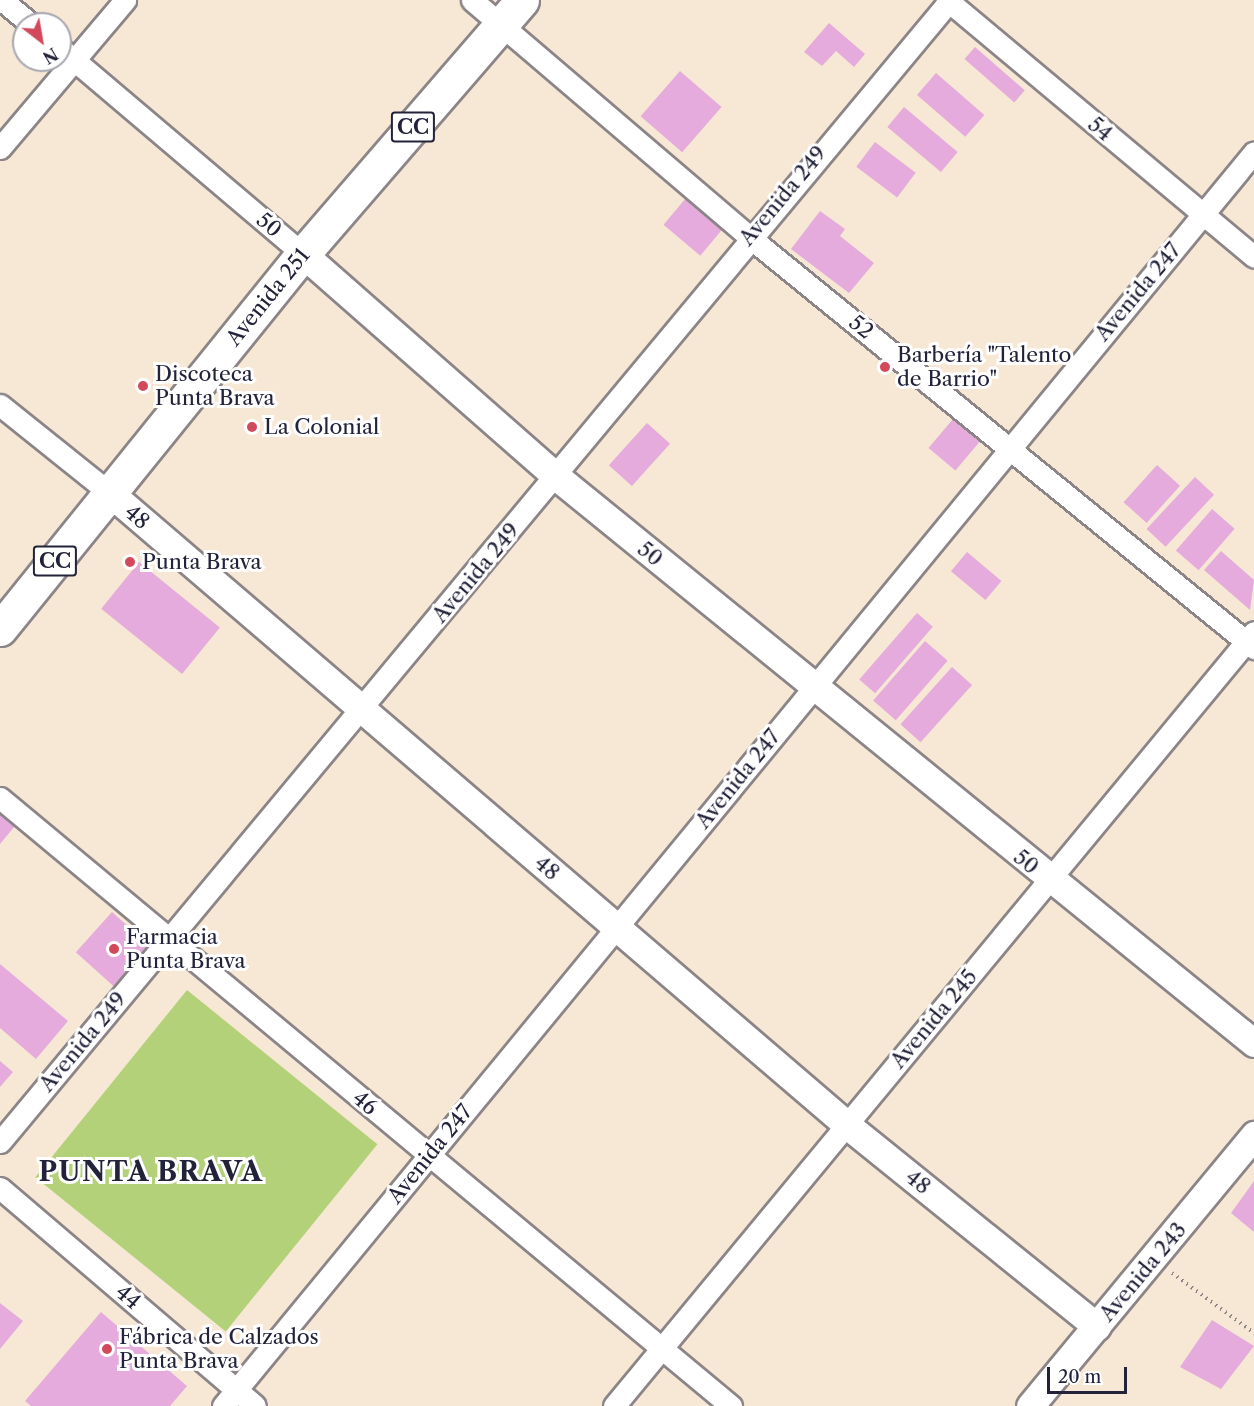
<!DOCTYPE html>
<html>
<head>
<meta charset="utf-8">
<style>
	body { margin:0 }
	#map { position:relative; width:1254px; height:1406px; overflow:hidden; background:#f7e8d5; font-family:"Libre Caslon Text",serif }
	div>[style] { position:absolute }
	[style*='--x'] { left:calc(var(--x)*1px); top:calc(var(--y)*1px); width:calc(var(--w)*1px); rotate:calc(var(--a)*1deg) }
	.green>* { inset:0; background:#b3d178; transform-origin:0 0 }
	.building>* { inset:0; background:#e4abdc; transform-origin:0 0 }
	.path>* { height:4px; margin-top:-2px; transform-origin:0; background:repeating-linear-gradient(90deg,#8c8588 0 1.5px,transparent 0 6px) }
	.roads { filter:drop-shadow(2px 0 #8c8588) drop-shadow(-2px 0 #8c8588) drop-shadow(0 2px #8c8588) drop-shadow(0 -2px #8c8588) }
	.minor>* { height:21px; margin:-10.5px; padding:0 10.5px; transform-origin:10.5px; border-radius:10.5px; background:#fff }
	.tertiary>* { height:27px; margin:-13.5px; padding:0 13.5px; transform-origin:13.5px; border-radius:13.5px; background:#fff }
	.primary>* { height:33px; margin:-16.5px; padding:0 16.5px; transform-origin:16.5px; border-radius:16.5px; background:#fff }
	.dots>* { width:16px; height:16px; translate:-50% -50%; box-sizing:border-box; border:3px solid #fff; border-radius:50% }
	span { translate:-50% -50%; white-space:nowrap; text-align:center; line-height:1.15; -webkit-text-stroke:6px #fff; paint-order:stroke }
	.shield-label span { padding:2px 4px; background:#fff; border:2px solid; border-radius:4px; -webkit-text-stroke-width:0 }
	.shield-label { font-size:20px; color:#22223b; font-weight:700 }
	.street-label { font-size:21px; color:#22223b }
	.poi-label { font-size:21px; color:#22223b }
	.left { translate:0 -50%; text-align:left }
	.district-label { font-size:27px; color:#22223b; font-weight:700; letter-spacing:1.5px }
	.north { position:absolute; left:12px; top:12px; width:60px; height:60px; box-sizing:border-box; background:#fff; border:2px solid #a7a7b1; border-radius:50%; rotate:149deg; font-size:16px; font-weight:700; line-height:24px; text-align:center; color:#22223b }
	.north::after { content:''; display:block; margin:auto; width:21px; height:27px; background:#d1495b; clip-path:polygon(50% 0,100% 100%,50% 72%,0 100%) }
	.scale { position:absolute; left:1047px; top:1367px; width:80px; height:27px; box-sizing:border-box; border:3px solid #22223b; border-top:0; padding-left:8px; font-size:18px; line-height:21px; white-space:nowrap; color:#22223b; -webkit-text-stroke:4px #fff; paint-order:stroke }
</style>
</head>
<body>
<div id="map">
	<div class="green">
		<div style="left:187px;top:990px;width:245px;height:241px;rotate:39deg"></div>
	</div>
	<div class="building">
		<div style="clip-path:polygon(829px 23px,865px 54px,854px 67px,836px 51px,822px 66px,804px 52px)"></div>
		<div style="left:975px;top:47px;width:66px;height:16px;rotate:41deg"></div>
		<div style="left:680px;top:71px;width:55px;height:60px;rotate:41deg"></div>
		<div style="left:936px;top:73px;width:64px;height:29px;rotate:41deg"></div>
		<div style="left:904px;top:107px;width:70px;height:26px;rotate:40deg"></div>
		<div style="left:875px;top:142px;width:51px;height:31px;rotate:37deg"></div>
		<div style="left:686px;top:198px;width:48px;height:35px;rotate:40deg"></div>
		<div style="clip-path:polygon(820px 211px,845px 229px,840px 236px,874px 263px,849px 293px,791px 249px)"></div>
		<div style="left:953px;top:419px;width:35px;height:38px;rotate:40deg"></div>
		<div style="left:647px;top:423px;width:31px;height:57px;rotate:42deg"></div>
		<div style="left:1157px;top:465px;width:31px;height:50px;rotate:42deg"></div>
		<div style="left:1195px;top:477px;width:26px;height:71px;rotate:43deg"></div>
		<div style="left:1212px;top:509px;width:30px;height:55px;rotate:41deg"></div>
		<div style="clip-path:polygon(1221px 551px,1254px 580px,1250px 610px,1204px 570px)"></div>
		<div style="left:967px;top:552px;width:45px;height:25px;rotate:40deg"></div>
		<div style="left:139px;top:562px;width:104px;height:60px;rotate:39deg"></div>
		<div style="left:917px;top:613px;width:21px;height:88px;rotate:41deg"></div>
		<div style="left:925px;top:641px;width:30px;height:79px;rotate:41deg"></div>
		<div style="left:952px;top:667px;width:27px;height:77px;rotate:42deg"></div>
		<div style="clip-path:polygon(0 814px,15px 826px,0 844px)"></div>
		<div style="left:112px;top:912px;width:52px;height:54px;rotate:42deg"></div>
		<div style="clip-path:polygon(0 964px,68px 1021px,36px 1059px,0 1028px)"></div>
		<div style="clip-path:polygon(0 1061px,13px 1072px,0 1087px)"></div>
		<div style="clip-path:polygon(1254px 1181px,1254px 1232px,1231px 1213px)"></div>
		<div style="clip-path:polygon(0 1303px,23px 1321px,0 1349px)"></div>
		<div style="clip-path:polygon(101px 1312px,187px 1386px,170px 1406px,31px 1406px,25px 1401px)"></div>
		<div style="clip-path:polygon(1212px 1320px,1254px 1346px,1221px 1389px,1180px 1367px)"></div>
	</div>
	<div class="path">
		<div style="--x:1172;--y:1273;--w:102;--a:36.2"></div>
	</div>
	<div class="roads">
		<div class="minor">
			<div style="--x:2;--y:0;--w:38;--a:40"></div>
			<div style="--x:472;--y:0;--w:363;--a:40.5"></div>
			<div style="--x:748;--y:236;--w:653;--a:39.15"></div>
			<div style="--x:947;--y:0;--w:400;--a:39.9"></div>
			<div style="--x:60;--y:48;--w:319;--a:40.3"></div>
			<div style="--x:0;--y:148;--w:194;--a:-49.8"></div>
			<div style="--x:0;--y:405;--w:141;--a:38.7"></div>
			<div style="--x:0;--y:798;--w:951;--a:39.75"></div>
			<div style="--x:0;--y:1142;--w:1485;--a:-50.24"></div>
			<div style="--x:0;--y:1188;--w:335;--a:40.5"></div>
			<div style="--x:223;--y:1406;--w:1623;--a:-50.57"></div>
			<div style="--x:614;--y:1406;--w:1004;--a:-50.41"></div>
		</div>
		<div class="tertiary">
			<div style="--x:303;--y:254;--w:338;--a:41.3"></div>
			<div style="--x:557;--y:477;--w:898;--a:39.08"></div>
			<div style="--x:110;--y:493;--w:971;--a:40.61"></div>
			<div style="--x:847;--y:1125;--w:321;--a:38.9"></div>
			<div style="--x:1030;--y:1406;--w:352;--a:-50.4"></div>
		</div>
		<div class="primary">
			<div style="--x:0;--y:629;--w:482;--a:-51.1"></div>
			<div style="--x:303;--y:254;--w:335;--a:-49.2"></div>
		</div>
	</div>
	<div class="dots">
		<div style="left:885px;top:367px;background:#d1495b"></div>
		<div style="left:143px;top:386px;background:#d1495b"></div>
		<div style="left:252px;top:427px;background:#d1495b"></div>
		<div style="left:130px;top:562px;background:#d1495b"></div>
		<div style="left:114px;top:949px;background:#d1495b"></div>
		<div style="left:107px;top:1349px;background:#d1495b"></div>
	</div>
	<div class="shield-label">
		<span style="left:413px;top:127px">CC</span>
		<span style="left:55px;top:561px">CC</span>
	</div>
	<div class="street-label">
		<span style="left:1100px;top:129px;rotate:40deg">54</span>
		<span style="left:783px;top:196px;rotate:-50deg">Avenida 249</span>
		<span style="left:269px;top:225px;rotate:40deg">50</span>
		<span style="left:1138px;top:292px;rotate:-50deg">Avenida 247</span>
		<span style="left:268px;top:297px;rotate:-51deg">Avenida 251</span>
		<span style="left:861px;top:327px;rotate:39deg">52</span>
		<span style="left:137px;top:517px;rotate:41deg">48</span>
		<span style="left:650px;top:554px;rotate:39deg">50</span>
		<span style="left:476px;top:573px;rotate:-50deg">Avenida 249</span>
		<span style="left:738px;top:779px;rotate:-51deg">Avenida 247</span>
		<span style="left:1026px;top:862px;rotate:39deg">50</span>
		<span style="left:547px;top:868px;rotate:41deg">48</span>
		<span style="left:934px;top:1019px;rotate:-50deg">Avenida 245</span>
		<span style="left:83px;top:1042px;rotate:-50deg">Avenida 249</span>
		<span style="left:365px;top:1103px;rotate:40deg">46</span>
		<span style="left:430px;top:1154px;rotate:-51deg">Avenida 247</span>
		<span style="left:918px;top:1182px;rotate:39deg">48</span>
		<span style="left:1143px;top:1272px;rotate:-50deg">Avenida 243</span>
		<span style="left:128px;top:1297px;rotate:41deg">44</span>
	</div>
	<div class="poi-label">
		<span class="left" style="left:897px;top:367px">Barbería "Talento<br>de Barrio"</span>
		<span class="left" style="left:155px;top:386px">Discoteca<br>Punta Brava</span>
		<span class="left" style="left:264px;top:427px">La Colonial</span>
		<span class="left" style="left:142px;top:562px">Punta Brava</span>
		<span class="left" style="left:126px;top:949px">Farmacia<br>Punta Brava</span>
		<span class="left" style="left:119px;top:1349px">Fábrica de Calzados<br>Punta Brava</span>
	</div>
	<div class="district-label">
		<span style="left:151px;top:1172px">PUNTA BRAVA</span>
	</div>
	<div class="north">N</div>
	<div class="scale">20 m</div>
</div>
</body>
</html>
